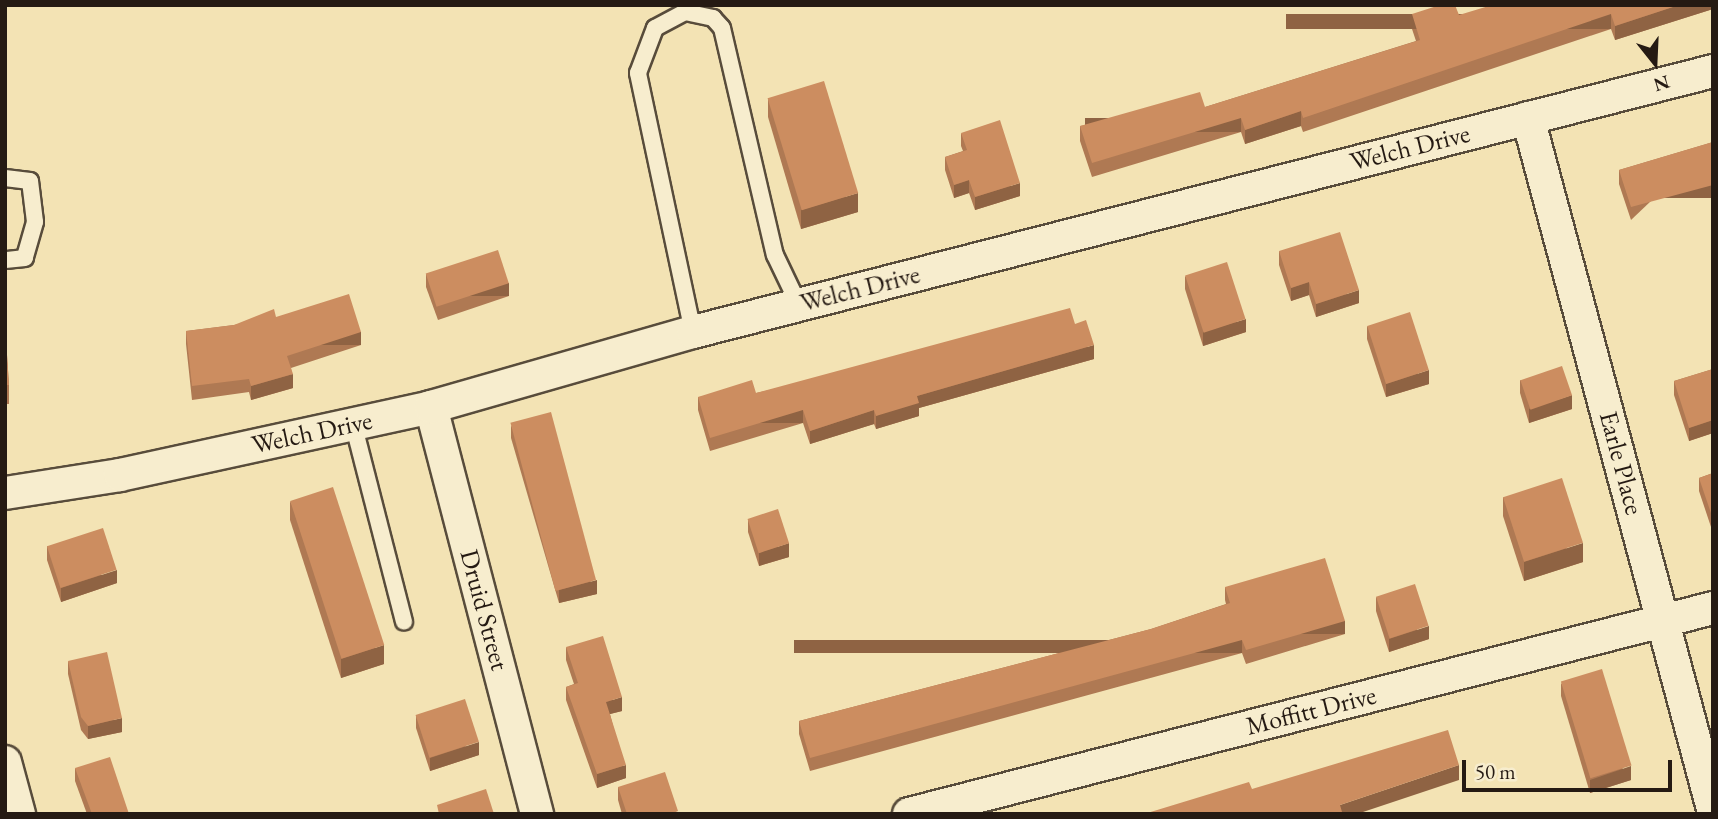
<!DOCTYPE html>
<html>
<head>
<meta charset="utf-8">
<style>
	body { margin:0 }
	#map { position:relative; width:1718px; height:819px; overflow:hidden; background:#f3e3b4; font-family:"EB Garamond",serif }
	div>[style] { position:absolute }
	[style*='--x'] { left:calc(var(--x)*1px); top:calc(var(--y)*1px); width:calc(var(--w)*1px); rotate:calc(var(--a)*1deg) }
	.roads { filter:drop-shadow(2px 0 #584c3b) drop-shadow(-2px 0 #584c3b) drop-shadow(0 2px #584c3b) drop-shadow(0 -2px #584c3b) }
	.lane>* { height:16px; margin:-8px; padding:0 8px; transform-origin:8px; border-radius:8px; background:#f7edce }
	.street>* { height:32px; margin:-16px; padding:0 16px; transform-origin:16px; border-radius:16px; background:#f7edce }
	.wall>* { inset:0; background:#af7953 }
	.shaded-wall>* { inset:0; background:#8f6343; transform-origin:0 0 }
	.building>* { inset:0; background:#cc8d60; transform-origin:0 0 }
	span { translate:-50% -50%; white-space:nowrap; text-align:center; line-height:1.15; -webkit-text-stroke:7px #f7edce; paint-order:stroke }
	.street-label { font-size:26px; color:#251a13 }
	.frame { position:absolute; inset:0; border:7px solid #251a13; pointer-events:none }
	.north { position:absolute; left:1620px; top:28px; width:70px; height:70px; -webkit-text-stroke:5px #f7edce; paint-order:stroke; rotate:162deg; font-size:19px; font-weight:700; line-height:28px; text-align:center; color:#251a13 }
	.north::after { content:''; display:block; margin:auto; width:24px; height:32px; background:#251a13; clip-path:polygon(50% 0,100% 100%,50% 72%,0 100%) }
	.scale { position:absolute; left:1462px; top:760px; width:210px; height:32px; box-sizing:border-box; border:4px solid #251a13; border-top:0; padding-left:9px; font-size:21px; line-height:24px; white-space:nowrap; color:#251a13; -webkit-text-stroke:5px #f7edce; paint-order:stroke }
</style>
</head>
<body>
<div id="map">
	<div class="roads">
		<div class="lane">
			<div style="--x:5;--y:178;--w:25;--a:7"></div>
			<div style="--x:30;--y:181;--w:41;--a:83"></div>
			<div style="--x:35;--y:222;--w:37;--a:106"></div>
			<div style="--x:25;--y:258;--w:20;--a:174"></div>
			<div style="--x:693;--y:332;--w:265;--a:-102"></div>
			<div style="--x:638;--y:73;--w:48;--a:-69.3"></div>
			<div style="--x:655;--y:28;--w:34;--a:-28"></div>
			<div style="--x:685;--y:12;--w:29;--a:12"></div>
			<div style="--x:713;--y:18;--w:13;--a:48"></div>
			<div style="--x:722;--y:28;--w:233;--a:76.9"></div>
			<div style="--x:775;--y:255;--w:55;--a:64.4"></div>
			<div style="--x:353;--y:423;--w:205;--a:75.6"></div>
		</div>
		<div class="street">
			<div style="--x:1528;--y:118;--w:715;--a:75.01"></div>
			<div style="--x:431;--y:407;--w:421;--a:75.4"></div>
			<div style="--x:5;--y:493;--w:116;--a:-8.9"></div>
			<div style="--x:120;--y:475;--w:318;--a:-12.3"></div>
			<div style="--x:431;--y:407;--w:273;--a:-16"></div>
			<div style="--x:693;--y:332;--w:1053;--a:-14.35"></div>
			<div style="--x:5;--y:762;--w:54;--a:74.9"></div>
			<div style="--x:909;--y:814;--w:830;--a:-14.37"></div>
		</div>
	</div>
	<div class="wall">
		<div style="clip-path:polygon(1713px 5px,1713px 9px,1615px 40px,1611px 29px,1303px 132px,1301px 126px,1245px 144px,1241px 132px,1092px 177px,1080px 141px,1080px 126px,1205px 107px,1416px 41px,1412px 29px,1412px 14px,1459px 15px)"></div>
		<div style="clip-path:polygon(768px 98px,858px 212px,801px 229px,768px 117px)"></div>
		<div style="clip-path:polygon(961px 133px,1020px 196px,975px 210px,969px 193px,954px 198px,945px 170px,945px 157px,963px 151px,961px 146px)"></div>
		<div style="clip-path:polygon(1713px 142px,1631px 220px,1619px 184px,1619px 170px)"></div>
		<div style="clip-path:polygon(1279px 251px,1359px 303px,1316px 317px,1309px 295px,1291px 301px,1279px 265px)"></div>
		<div style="clip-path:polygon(426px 274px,509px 296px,438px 320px,426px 287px)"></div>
		<div style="clip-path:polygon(1185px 276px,1246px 332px,1203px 346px,1185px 289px)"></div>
		<div style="clip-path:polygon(276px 317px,361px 345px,291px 368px,293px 388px,251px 400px,249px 392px,192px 400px,186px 344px,186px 331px,234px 325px)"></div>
		<div style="clip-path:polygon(1075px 324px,1094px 359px,919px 408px,919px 416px,876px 429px,874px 424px,810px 444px,803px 423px,710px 451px,698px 410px,698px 397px,756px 393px)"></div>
		<div style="clip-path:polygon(5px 325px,9px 385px,9px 404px,5px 404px)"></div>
		<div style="clip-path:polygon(1367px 326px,1429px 384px,1386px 397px,1367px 339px)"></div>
		<div style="clip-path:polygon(1713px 369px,1713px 433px,1689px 441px,1674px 395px,1674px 381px)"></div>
		<div style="clip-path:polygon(1520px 380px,1572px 409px,1529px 423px,1520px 393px)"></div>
		<div style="clip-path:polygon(511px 425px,597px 594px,559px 603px,511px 438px)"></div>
		<div style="clip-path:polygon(1713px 473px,1713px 533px,1699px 491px,1699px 478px)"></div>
		<div style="clip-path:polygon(1503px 497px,1583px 562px,1524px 581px,1503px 516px)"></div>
		<div style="clip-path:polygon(290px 501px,384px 664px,341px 678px,290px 520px)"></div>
		<div style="clip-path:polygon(748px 519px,789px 557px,759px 566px,748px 532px)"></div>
		<div style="clip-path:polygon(47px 546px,117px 583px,61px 602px,47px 560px)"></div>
		<div style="clip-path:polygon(1225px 587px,1345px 634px,1246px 664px,1242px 653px,810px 771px,799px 734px,799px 721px,1151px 629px,1226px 604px,1225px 600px)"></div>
		<div style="clip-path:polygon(1376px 597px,1429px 639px,1389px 652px,1376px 611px)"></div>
		<div style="clip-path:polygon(566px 647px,622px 711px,610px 714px,626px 778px,597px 788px,566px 700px,566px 687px,574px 684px,566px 660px)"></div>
		<div style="clip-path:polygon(68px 661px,122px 732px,88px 739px,81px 730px,68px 674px)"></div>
		<div style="clip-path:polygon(1561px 683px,1631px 780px,1590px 793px,1561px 696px)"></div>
		<div style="clip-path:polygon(416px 715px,479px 755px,430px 771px,416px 728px)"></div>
		<div style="clip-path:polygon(75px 768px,129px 814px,87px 814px,75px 781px)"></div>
		<div style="clip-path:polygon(618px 787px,678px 814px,622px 814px,618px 800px)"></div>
	</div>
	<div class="shaded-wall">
		<div style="clip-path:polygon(1679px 5px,1713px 5px,1713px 9px,1615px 40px,1615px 26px)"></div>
		<div style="left:1611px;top:14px;width:15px;height:325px;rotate:90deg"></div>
		<div style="clip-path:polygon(1301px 111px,1301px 126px,1245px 144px,1245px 130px)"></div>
		<div style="left:1241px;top:118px;width:14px;height:156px;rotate:90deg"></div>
		<div style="clip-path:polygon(969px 180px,969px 193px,954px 198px,954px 185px)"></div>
		<div style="clip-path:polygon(1020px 183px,1020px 196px,975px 210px,975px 197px)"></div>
		<div style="left:1713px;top:185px;width:13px;height:85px;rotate:90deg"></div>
		<div style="clip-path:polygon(858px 193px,858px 212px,801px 229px,801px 210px)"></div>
		<div style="clip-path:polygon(1309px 282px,1309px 295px,1291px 301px,1291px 288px)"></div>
		<div style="left:509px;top:283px;width:13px;height:75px;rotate:90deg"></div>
		<div style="clip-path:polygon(1359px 290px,1359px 303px,1316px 317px,1316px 304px)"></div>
		<div style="clip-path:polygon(1246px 319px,1246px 332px,1203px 346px,1203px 332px)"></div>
		<div style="left:361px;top:332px;width:13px;height:78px;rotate:90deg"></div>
		<div style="clip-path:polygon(1094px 345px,1094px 359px,919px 408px,919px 416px,876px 429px,876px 416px,917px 396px)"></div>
		<div style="clip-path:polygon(1429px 370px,1429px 384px,1386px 397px,1386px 384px)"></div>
		<div style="clip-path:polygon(293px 374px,293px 388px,251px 400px,251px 386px)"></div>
		<div style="clip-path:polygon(1572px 395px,1572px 409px,1529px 423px,1529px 409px)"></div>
		<div style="left:803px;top:410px;width:13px;height:97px;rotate:90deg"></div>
		<div style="clip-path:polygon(874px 410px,874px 424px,810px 444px,810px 431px)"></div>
		<div style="clip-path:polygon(1713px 420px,1713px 433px,1689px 441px,1689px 428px)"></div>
		<div style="clip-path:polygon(789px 543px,789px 557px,759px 566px,759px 553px)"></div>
		<div style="clip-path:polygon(1583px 543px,1583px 562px,1524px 581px,1524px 562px)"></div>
		<div style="clip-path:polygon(117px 570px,117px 583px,61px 602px,61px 588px)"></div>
		<div style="clip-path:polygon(597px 580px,597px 594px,559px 603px,559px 590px)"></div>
		<div style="left:1345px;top:621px;width:13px;height:103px;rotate:90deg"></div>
		<div style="clip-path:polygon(1429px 626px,1429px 639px,1389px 652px,1389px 639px)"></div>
		<div style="left:1242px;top:640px;width:13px;height:448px;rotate:90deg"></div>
		<div style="clip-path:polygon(384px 645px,384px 664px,341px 678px,341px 659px)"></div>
		<div style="clip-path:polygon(622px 697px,622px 711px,606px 715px,606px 702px)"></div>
		<div style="clip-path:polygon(122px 718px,122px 732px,88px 739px,88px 726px)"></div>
		<div style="clip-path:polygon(479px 742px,479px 755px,430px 771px,430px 758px)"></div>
		<div style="clip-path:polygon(626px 765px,626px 778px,597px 788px,597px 774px)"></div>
		<div style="clip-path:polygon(1459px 765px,1459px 780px,1357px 814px,1338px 814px,1340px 805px)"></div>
		<div style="clip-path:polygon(1631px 766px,1631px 780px,1590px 793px,1590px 780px)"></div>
	</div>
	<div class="building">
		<div style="clip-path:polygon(1440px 5px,1455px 5px,1459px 15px,1492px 5px,1679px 5px,1615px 26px,1611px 14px,1303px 118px,1301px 111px,1245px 130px,1241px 118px,1092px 163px,1080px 126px,1200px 92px,1205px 107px,1420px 40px,1412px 14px)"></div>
		<div style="left:824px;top:81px;width:117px;height:59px;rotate:73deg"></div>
		<div style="clip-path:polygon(1000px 120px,1020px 183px,975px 197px,969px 180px,954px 185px,945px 157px,967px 150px,961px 133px)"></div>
		<div style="clip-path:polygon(1713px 142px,1713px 185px,1631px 207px,1619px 170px)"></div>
		<div style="clip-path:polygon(1340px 232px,1359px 290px,1316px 304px,1309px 282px,1291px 288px,1279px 251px)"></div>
		<div style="left:498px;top:250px;width:35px;height:76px;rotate:72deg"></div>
		<div style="left:1227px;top:262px;width:60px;height:44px;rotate:72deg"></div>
		<div style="clip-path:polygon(349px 294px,361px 332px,287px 356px,293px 374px,251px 386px,249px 379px,192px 386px,186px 331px,234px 325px,274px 309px,276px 317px)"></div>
		<div style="clip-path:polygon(1070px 308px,1075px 324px,1086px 320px,1094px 345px,917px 396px,919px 403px,876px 416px,874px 410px,810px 431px,803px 410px,710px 438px,698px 397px,752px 380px,756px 393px)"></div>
		<div style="left:1410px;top:312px;width:61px;height:45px;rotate:72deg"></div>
		<div style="clip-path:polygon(5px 325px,9px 385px,5px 385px)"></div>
		<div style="left:1562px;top:366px;width:31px;height:44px;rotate:71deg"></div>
		<div style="clip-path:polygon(1713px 369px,1713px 420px,1689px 428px,1674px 381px)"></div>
		<div style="left:551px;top:412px;width:174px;height:42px;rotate:75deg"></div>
		<div style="clip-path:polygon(1713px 473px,1713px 519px,1699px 478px)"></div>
		<div style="left:1562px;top:478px;width:68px;height:62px;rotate:72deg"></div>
		<div style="left:333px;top:487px;width:166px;height:45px;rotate:72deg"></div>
		<div style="left:778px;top:509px;width:36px;height:32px;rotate:72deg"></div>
		<div style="left:103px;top:528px;width:44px;height:59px;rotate:72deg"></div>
		<div style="clip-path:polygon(1325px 558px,1345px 621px,1246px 650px,1242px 640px,810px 758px,799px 721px,1151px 629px,1230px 603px,1225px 587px)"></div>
		<div style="left:1415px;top:584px;width:44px;height:41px;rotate:72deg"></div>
		<div style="clip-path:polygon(603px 636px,622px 697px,606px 702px,626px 765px,597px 774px,566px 687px,578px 683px,566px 647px)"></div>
		<div style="clip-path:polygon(107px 652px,122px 718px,88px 726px,81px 717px,68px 661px)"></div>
		<div style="left:1602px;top:669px;width:101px;height:43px;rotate:73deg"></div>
		<div style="left:465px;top:699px;width:45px;height:52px;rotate:72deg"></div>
		<div style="clip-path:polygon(1448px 730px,1459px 765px,1340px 805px,1342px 812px,1338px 814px,1144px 814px,1249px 782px,1252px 789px)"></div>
		<div style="clip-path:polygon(110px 757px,129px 814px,92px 814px,75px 768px)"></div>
		<div style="clip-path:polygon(665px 772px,678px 811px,671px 814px,627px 814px,618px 787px)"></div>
		<div style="clip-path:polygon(486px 789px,494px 814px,439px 814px,437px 805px)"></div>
	</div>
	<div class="street-label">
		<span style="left:1410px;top:148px;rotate:-14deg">Welch Drive</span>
		<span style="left:860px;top:289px;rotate:-14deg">Welch Drive</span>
		<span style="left:312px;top:433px;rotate:-12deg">Welch Drive</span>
		<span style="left:1621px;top:463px;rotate:75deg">Earle Place</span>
		<span style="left:484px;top:610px;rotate:75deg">Druid Street</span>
		<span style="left:1311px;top:711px;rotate:-14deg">Moffitt Drive</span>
	</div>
	<div class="frame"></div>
	<div class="north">N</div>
	<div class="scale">50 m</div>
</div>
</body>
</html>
